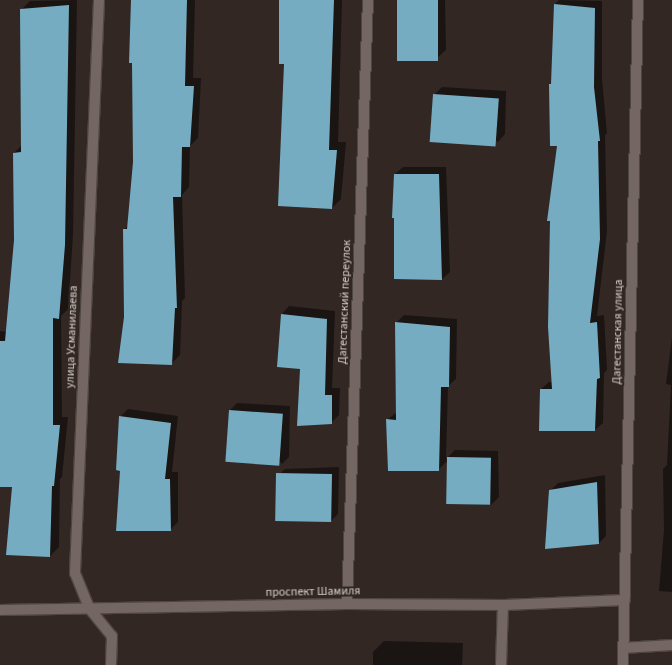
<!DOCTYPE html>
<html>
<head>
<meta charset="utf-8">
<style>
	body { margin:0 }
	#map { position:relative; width:672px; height:665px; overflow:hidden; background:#322723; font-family:"Source Sans 3",sans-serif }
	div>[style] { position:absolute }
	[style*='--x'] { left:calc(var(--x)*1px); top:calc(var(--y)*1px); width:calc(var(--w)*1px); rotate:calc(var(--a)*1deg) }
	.shadow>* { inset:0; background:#0007 }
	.building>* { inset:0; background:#75acc2; transform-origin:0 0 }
	.roads { filter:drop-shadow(1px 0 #4f4542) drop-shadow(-1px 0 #4f4542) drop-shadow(0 1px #4f4542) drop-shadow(0 -1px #4f4542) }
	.minor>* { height:10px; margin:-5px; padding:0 5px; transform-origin:5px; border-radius:5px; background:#746662 }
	span { translate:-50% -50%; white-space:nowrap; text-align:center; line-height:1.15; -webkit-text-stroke:4px #322723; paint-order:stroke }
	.street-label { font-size:12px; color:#d7d0cd }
</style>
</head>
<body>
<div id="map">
	<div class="shadow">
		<div style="clip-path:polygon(77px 0,73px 235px,68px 309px,61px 316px,62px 417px,68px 417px,62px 477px,60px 479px,59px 547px,50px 556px,13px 486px,0 486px,0 331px,7px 332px,15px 240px,14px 153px,22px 145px,21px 10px,30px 1px)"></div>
		<div style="clip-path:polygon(132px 0,195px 0,193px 78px,201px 78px,198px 138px,190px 146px,189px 187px,182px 195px,185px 298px,182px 301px,180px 355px,171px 364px,125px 317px,124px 230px,128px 225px,134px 162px)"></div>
		<div style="clip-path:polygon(280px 0,342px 0,338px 142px,346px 142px,341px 199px,332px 208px)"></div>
		<div style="clip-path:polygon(398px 0,445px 0,446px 50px,438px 57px)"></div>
		<div style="clip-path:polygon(559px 0,602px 1px,602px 79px,607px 133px,605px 135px,607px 231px,597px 316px,604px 315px,607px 370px,604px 373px,603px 423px,595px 430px,541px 389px,549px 382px,552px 382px,558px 144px,550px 84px,552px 82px,555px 4px)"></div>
		<div style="clip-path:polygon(442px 87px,506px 91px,505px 134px,498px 142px,434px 95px)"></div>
		<div style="clip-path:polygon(403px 167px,446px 167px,450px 272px,442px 279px,395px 279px,395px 174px)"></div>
		<div style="clip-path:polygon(289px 306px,335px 311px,332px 388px,340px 388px,339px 415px,331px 423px,301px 368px,278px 366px,282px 314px)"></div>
		<div style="clip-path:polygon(404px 315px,457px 319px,456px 379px,448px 386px,446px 459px,455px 450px,498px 451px,499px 497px,491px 505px,447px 503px,447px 461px,438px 470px,387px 420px,397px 412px,396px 323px)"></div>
		<div style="clip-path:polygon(672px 337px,672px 592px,659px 591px,664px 530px,663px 469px,667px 465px,671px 385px,666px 384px)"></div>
		<div style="clip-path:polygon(237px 403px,290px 406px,289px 457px,282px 464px,230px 410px)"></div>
		<div style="clip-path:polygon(128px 409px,178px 416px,172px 472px,178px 472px,178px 522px,170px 530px,121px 470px,120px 417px)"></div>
		<div style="clip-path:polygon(339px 467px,338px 514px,331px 521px,277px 476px,285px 469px)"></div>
		<div style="clip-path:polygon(605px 475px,606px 536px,599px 543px,550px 491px,558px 483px)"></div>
		<div style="clip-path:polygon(384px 641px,463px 643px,462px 665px,373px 665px,373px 652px)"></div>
	</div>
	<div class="building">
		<div style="clip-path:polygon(131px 0,187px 0,185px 86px,194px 86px,190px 147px,182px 147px,181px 197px,173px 197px,177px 308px,175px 308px,172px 365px,118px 363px,124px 317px,123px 229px,127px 229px,133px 162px,132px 63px,129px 63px)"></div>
		<div style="clip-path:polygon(279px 0,334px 0,329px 150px,337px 150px,332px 209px,278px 206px,284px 64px,279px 64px)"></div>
		<div style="left:397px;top:0;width:41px;height:61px"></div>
		<div style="clip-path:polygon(554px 4px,595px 8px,594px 87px,600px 141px,598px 141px,600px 239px,590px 323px,597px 322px,600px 378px,597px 379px,595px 431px,539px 431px,540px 389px,552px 389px,548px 327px,550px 221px,547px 221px,557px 146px,550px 146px,549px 84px,551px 84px)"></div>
		<div style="clip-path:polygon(69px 5px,65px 245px,59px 319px,53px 318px,53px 425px,60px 425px,54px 486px,52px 486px,50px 557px,6px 555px,12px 487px,0 487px,0 341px,5px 341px,14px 240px,13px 153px,21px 152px,20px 9px)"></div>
		<div style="left:433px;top:94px;width:66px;height:48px;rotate:4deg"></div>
		<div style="clip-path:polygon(394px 174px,439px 174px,442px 280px,394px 279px,394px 218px,392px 218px)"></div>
		<div style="clip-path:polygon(281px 314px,327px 319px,325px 395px,332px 395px,332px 424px,297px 426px,300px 369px,277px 367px)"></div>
		<div style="clip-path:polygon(395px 322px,450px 327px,449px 387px,441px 387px,439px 471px,388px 471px,386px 419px,396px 420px)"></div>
		<div style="left:229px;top:410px;width:54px;height:52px;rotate:4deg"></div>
		<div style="clip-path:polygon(119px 416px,171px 423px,165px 479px,170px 479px,171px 531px,116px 531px,120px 471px,116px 470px)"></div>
		<div style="left:447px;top:457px;width:44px;height:47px;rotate:1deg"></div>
		<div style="left:332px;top:474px;width:48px;height:56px;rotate:91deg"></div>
		<div style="clip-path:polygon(597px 482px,599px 544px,545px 549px,549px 490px)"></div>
	</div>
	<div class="roads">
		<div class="minor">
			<div style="--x:99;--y:0;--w:574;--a:92.4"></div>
			<div style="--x:75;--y:573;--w:38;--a:68"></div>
			<div style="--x:89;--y:608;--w:36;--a:51"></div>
			<div style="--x:112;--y:636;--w:29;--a:92"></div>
			<div style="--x:347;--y:604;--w:604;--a:-88.01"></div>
			<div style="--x:0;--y:610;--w:347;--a:-1"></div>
			<div style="--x:347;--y:604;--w:156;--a:0.4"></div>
			<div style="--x:503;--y:605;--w:122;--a:-2.3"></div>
			<div style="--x:623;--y:648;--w:49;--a:-3.5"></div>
			<div style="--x:501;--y:665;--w:60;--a:-88.1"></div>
			<div style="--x:623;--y:665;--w:665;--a:-88.71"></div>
		</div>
	</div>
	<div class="street-label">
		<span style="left:345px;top:302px;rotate:-88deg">Дагестанский переулок</span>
		<span style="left:618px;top:332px;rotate:-89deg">Дагестанская улица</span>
		<span style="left:72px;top:337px;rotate:-88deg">улица Усманилаева</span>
		<span style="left:313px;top:592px;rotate:-1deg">проспект Шамиля</span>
	</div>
</div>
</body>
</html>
